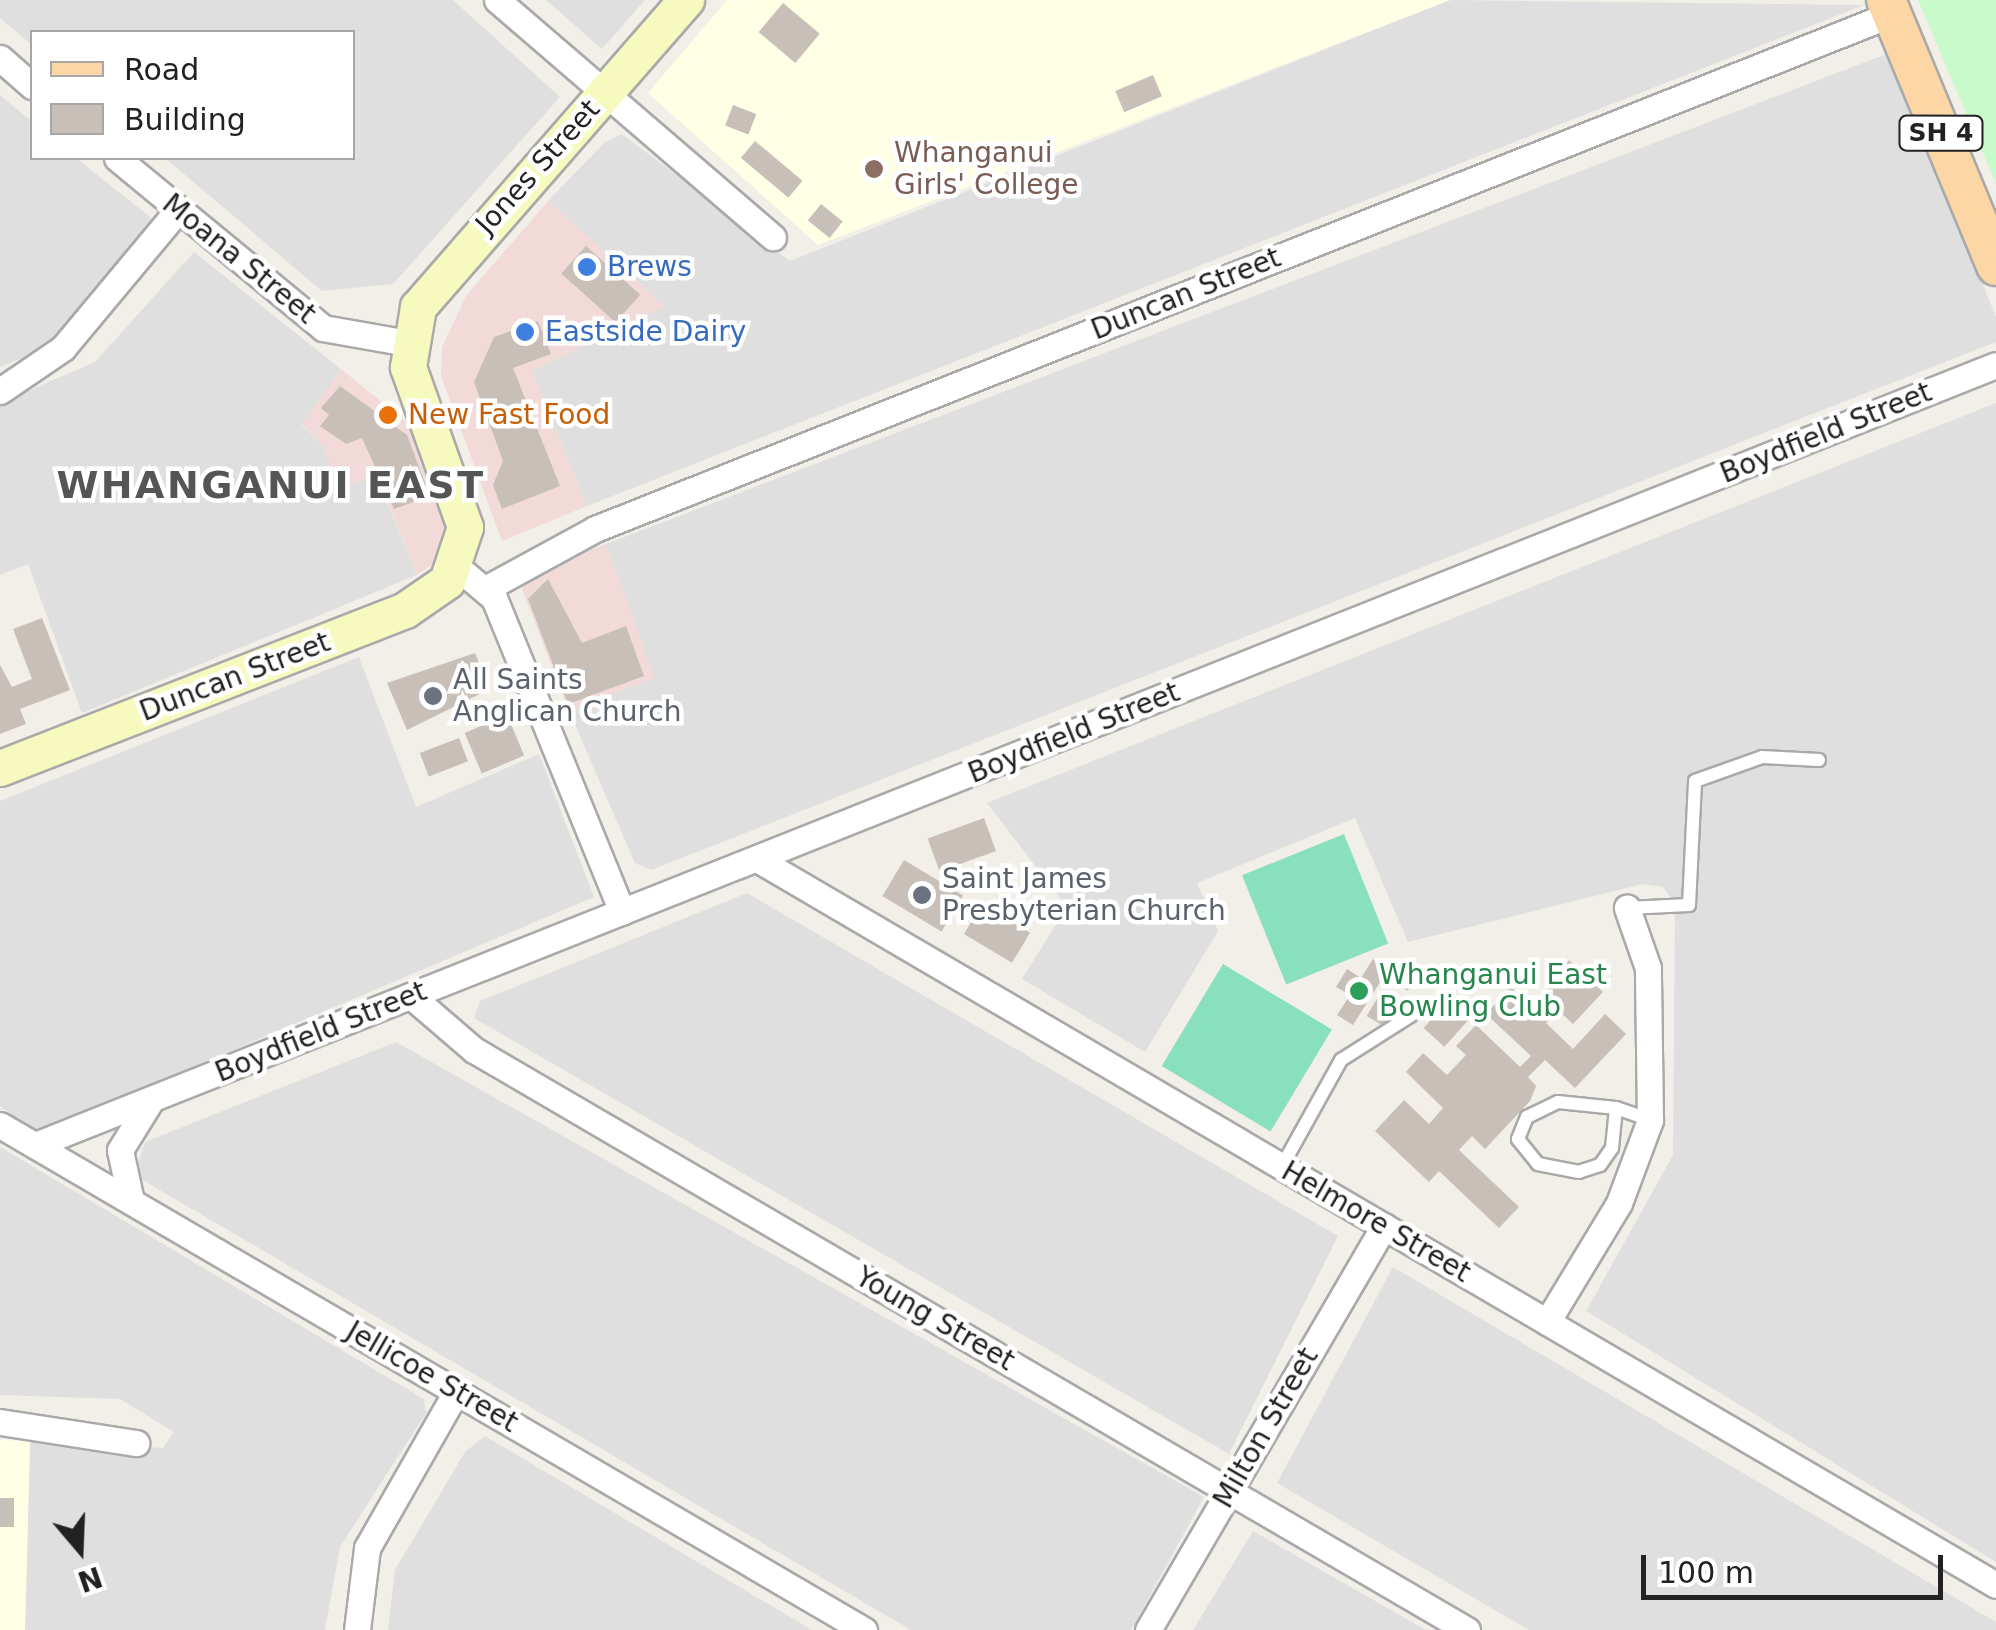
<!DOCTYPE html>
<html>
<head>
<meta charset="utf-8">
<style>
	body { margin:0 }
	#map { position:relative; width:1996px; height:1630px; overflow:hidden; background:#f2efe9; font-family:"DejaVu Sans",sans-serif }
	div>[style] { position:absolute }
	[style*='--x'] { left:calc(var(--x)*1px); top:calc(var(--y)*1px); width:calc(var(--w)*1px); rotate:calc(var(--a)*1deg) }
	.residential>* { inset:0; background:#e0dfdf }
	.commercial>* { inset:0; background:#f2dad9 }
	.education>* { inset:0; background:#ffffe5 }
	.park>* { inset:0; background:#c8facc }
	.pitch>* { inset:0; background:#88e0be; transform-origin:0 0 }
	.building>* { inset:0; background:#c7bfb8; transform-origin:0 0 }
	.roads { filter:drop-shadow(2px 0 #a9a9a9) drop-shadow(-2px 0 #a9a9a9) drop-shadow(0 2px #a9a9a9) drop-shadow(0 -2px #a9a9a9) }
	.service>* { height:12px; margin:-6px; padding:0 6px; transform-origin:6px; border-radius:6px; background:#fff }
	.minor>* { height:25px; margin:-12.5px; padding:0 12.5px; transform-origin:12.5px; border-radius:12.5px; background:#fff }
	.secondary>* { height:35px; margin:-17.5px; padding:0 17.5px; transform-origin:17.5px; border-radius:17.5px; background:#f7fabf }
	.primary>* { height:38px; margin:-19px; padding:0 19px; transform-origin:19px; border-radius:19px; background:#fcd6a4 }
	.dots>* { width:28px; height:28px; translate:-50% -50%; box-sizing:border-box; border:5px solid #fff; border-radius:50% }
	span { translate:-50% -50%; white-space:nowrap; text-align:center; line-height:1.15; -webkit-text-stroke:9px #fff; paint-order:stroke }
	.shield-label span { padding:2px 8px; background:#fff; border:2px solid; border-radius:8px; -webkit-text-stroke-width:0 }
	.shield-label { font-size:25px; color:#222; font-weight:700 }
	.education-label { font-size:28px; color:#785e54 }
	.left { translate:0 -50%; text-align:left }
	.street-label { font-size:28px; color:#222 }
	.shop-label { font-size:28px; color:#366cbe }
	.food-label { font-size:28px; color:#c56008 }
	.worship-label { font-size:28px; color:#5b616d }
	.leisure-label { font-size:28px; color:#27864d }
	.district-label { font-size:38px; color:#555; font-weight:700; letter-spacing:2.5px }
	.legend { position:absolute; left:30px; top:30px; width:325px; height:130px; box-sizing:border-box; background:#fff; border:2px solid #a7a7a7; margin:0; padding:12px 18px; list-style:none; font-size:30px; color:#222 }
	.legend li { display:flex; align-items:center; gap:20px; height:50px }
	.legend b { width:50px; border:2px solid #a7a7a7 }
	.north { position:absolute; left:30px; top:1500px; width:100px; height:100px; -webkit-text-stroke:8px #fff; paint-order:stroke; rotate:161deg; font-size:28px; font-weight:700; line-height:40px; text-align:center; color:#222 }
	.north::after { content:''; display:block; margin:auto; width:35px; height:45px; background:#222; clip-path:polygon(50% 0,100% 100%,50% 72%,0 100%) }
	.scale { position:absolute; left:1641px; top:1555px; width:302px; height:45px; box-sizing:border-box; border:5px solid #222; border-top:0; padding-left:12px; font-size:30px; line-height:35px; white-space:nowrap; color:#222; -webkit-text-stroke:8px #fff; paint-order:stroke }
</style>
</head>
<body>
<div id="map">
	<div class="residential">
		<div style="clip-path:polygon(0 0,453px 0,560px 97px,393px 284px,322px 291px,165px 158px,352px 158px,352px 32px,32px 32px,32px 45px,0 18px)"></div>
		<div style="clip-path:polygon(546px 0,645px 0,602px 49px)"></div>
		<div style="clip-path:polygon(1450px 0,1864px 5px,587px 506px,532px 371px,664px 306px,548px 201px,604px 143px,622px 134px,790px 261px)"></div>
		<div style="clip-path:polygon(1889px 53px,1996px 317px,1996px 342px,651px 870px,635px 863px,569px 711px,654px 677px,606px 544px)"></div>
		<div style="clip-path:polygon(0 95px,32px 122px,32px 158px,76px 158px,160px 225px,61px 342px,0 367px)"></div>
		<div style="clip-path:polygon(194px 252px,341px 369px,302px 425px,322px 445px,341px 487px,376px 475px,417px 575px,82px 713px,28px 564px,0 575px,0 403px,95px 362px)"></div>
		<div style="clip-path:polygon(1996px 403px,1996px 1562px,1586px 1311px,1673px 1155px,1675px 904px,1663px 887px,1643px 884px,1408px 942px,1355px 818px,1197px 883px,1218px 931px,1145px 1052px,1022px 979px,1067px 907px,987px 803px)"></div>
		<div style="clip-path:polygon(359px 657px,416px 807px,539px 754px,594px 897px,37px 1133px,0 1106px,0 801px)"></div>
		<div style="clip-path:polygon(747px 893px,1338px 1236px,1229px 1454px,474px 1018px,480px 1001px)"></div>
		<div style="clip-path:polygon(396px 1042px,1204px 1497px,1131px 1630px,911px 1630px,134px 1175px,145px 1142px)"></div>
		<div style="clip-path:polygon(0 1147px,424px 1399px,426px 1413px,340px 1547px,325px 1630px,25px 1630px,30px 1441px,163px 1448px,174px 1432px,120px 1399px,0 1395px)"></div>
		<div style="clip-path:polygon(1393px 1267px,1996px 1622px,1996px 1630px,1529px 1630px,1277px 1483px)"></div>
		<div style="clip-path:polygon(485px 1436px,812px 1630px,388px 1630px,395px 1570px,465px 1452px)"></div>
		<div style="clip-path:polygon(1253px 1531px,1426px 1630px,1193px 1630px)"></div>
	</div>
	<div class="commercial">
		<div style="clip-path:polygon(548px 201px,664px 306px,532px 371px,587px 506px,502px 541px,441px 376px,442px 347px,466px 296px)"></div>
		<div style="clip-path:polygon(341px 369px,415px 429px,454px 524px,437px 561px,417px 575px,377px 475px,341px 488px,322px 445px,302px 424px)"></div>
		<div style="clip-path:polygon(606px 544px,655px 678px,569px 711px,522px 589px,526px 574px)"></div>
	</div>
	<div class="education">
		<div style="clip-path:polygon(727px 0,1450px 0,818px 245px,648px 93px)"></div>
		<div style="clip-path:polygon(0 1440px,30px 1441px,25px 1630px,0 1630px)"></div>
	</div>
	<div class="park">
		<div style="clip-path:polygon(1918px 0,1996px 0,1996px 184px)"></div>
	</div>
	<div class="pitch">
		<div style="left:1344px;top:834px;width:118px;height:110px;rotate:68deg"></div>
		<div style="left:1223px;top:964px;width:127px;height:119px;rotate:31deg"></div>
	</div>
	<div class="building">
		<div style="left:783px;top:3px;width:48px;height:38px;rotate:40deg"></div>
		<div style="left:1153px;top:75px;width:23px;height:41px;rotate:67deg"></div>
		<div style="left:733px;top:105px;width:25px;height:22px;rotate:21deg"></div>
		<div style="left:755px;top:141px;width:62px;height:22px;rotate:40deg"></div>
		<div style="left:821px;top:204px;width:28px;height:21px;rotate:39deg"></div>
		<div style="left:586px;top:246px;width:73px;height:37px;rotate:42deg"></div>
		<div style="clip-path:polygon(538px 321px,551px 354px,513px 368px,560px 486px,502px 509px,493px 485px,503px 461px,474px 382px,494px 337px)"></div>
		<div style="clip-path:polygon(340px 386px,407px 435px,430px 496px,394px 509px,362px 438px,346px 444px,320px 426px,329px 415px,321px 408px)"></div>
		<div style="clip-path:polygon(548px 579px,582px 643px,626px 626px,644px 676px,568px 704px,528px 599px)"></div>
		<div style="clip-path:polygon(42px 618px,70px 690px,20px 709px,26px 724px,0 734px,0 665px,12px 687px,32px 679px,13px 629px)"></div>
		<div style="clip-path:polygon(475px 653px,490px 689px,407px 730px,387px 683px)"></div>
		<div style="left:507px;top:715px;width:44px;height:46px;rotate:67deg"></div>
		<div style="left:459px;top:738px;width:25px;height:42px;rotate:69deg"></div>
		<div style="left:984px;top:818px;width:35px;height:60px;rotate:70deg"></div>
		<div style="left:904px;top:860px;width:69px;height:42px;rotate:31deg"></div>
		<div style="left:982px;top:904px;width:56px;height:35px;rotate:31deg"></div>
		<div style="left:1405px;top:958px;width:20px;height:26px;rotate:33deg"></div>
		<div style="clip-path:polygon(1373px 959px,1389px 968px,1353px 1025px,1337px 1015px,1350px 995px,1336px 987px,1347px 969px,1361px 978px)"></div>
		<div style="clip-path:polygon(1569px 960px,1603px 992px,1573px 1024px,1558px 1010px,1546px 1023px,1573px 1049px,1605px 1014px,1626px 1034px,1575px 1088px,1545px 1060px,1528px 1077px,1536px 1086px,1530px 1101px,1485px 1149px,1472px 1136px,1459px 1150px,1519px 1207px,1499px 1228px,1439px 1171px,1429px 1182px,1375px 1131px,1404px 1100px,1429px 1124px,1443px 1108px,1406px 1072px,1423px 1053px,1447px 1075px,1466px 1055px,1456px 1046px,1476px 1025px,1520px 1067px,1531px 1056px,1486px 1014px,1511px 987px,1533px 1009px)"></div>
		<div style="left:1381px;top:992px;width:21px;height:28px;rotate:31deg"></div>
		<div style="left:1447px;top:1002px;width:28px;height:35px;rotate:42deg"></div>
		<div style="left:0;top:1498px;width:14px;height:29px"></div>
	</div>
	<div class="roads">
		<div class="service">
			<div style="--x:1627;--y:908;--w:62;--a:-2.8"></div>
			<div style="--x:1689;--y:905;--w:124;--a:-87.2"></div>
			<div style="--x:1695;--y:781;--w:71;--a:-19.7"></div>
			<div style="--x:1762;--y:757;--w:57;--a:3"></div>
			<div style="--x:1616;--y:1108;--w:40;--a:95.7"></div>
			<div style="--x:1612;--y:1148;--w:21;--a:125"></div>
			<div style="--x:1600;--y:1165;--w:22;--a:162"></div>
			<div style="--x:1579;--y:1172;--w:42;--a:-169"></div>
			<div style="--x:1538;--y:1164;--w:32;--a:-129"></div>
			<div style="--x:1518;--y:1139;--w:24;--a:-68"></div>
			<div style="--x:1527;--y:1117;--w:34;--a:-26"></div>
			<div style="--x:1558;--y:1102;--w:58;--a:5.9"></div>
			<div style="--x:1616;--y:1108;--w:36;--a:19"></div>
			<div style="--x:1281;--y:1168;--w:124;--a:-60.9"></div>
			<div style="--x:1341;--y:1060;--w:84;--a:-32.4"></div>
		</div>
		<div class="minor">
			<div style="--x:497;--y:0;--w:364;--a:40.7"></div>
			<div style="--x:0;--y:58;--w:43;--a:41.2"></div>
			<div style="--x:117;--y:158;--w:267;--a:39.5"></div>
			<div style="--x:323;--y:328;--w:86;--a:10"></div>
			<div style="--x:0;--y:391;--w:76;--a:-34.3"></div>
			<div style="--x:63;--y:348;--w:180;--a:-50.2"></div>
			<div style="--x:457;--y:567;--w:48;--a:40"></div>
			<div style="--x:494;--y:598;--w:339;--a:67.8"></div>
			<div style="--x:487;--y:588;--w:123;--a:-28.6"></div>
			<div style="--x:595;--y:529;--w:1396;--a:-21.66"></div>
			<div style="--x:757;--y:859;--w:1436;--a:30.37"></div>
			<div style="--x:411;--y:996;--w:83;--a:40.6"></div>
			<div style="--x:474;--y:1050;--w:1150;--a:30.29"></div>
			<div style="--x:0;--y:1125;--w:1001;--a:30.31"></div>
			<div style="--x:35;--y:1145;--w:2110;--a:-21.69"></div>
			<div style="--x:131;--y:1201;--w:52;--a:-102.2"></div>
			<div style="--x:120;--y:1150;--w:59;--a:-58.2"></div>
			<div style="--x:1547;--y:1322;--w:139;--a:-58.8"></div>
			<div style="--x:1619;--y:1203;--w:89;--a:-69.5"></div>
			<div style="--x:1650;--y:1120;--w:152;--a:-90.8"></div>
			<div style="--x:1648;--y:968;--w:64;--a:-109.3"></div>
			<div style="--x:0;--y:1422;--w:138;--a:8.8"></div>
			<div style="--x:357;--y:1630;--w:83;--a:-83"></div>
			<div style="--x:367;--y:1548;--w:180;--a:-60.3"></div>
			<div style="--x:1148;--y:1630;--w:468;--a:-59.7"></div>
		</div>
		<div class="secondary">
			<div style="--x:0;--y:768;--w:435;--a:-21.3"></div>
			<div style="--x:405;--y:610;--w:51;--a:-34.6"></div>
			<div style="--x:447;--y:581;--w:57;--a:-71.6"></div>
			<div style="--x:465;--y:527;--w:170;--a:-109.6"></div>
			<div style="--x:408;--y:367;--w:61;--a:-80.5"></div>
			<div style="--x:418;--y:307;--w:408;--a:-48.9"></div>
		</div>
		<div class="primary">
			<div style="--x:1886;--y:0;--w:288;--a:67.5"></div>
		</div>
	</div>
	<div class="dots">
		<div style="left:874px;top:169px;background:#8d6e63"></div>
		<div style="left:587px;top:267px;background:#3f7fe0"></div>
		<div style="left:525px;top:332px;background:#3f7fe0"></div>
		<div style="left:388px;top:415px;background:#e8710a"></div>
		<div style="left:433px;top:696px;background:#6b7280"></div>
		<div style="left:922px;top:895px;background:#6b7280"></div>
		<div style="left:1359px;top:991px;background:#2e9e5b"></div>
	</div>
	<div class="shield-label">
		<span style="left:1941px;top:133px">SH 4</span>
	</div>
	<div class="education-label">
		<span class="left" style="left:894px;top:169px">Whanganui<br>Girls' College</span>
	</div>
	<div class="street-label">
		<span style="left:538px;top:167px;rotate:-48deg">Jones Street</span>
		<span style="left:239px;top:259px;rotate:39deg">Moana Street</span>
		<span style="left:1186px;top:294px;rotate:-22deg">Duncan Street</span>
		<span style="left:1826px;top:433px;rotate:-22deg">Boydfield Street</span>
		<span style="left:235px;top:677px;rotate:-21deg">Duncan Street</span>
		<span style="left:1074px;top:733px;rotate:-22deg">Boydfield Street</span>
		<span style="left:321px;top:1032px;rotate:-22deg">Boydfield Street</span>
		<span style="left:1376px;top:1222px;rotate:30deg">Helmore Street</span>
		<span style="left:935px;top:1319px;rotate:30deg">Young Street</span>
		<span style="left:432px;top:1377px;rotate:30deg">Jellicoe Street</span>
		<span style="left:1266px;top:1428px;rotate:-60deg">Milton Street</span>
	</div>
	<div class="shop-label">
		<span class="left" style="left:607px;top:267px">Brews</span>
		<span class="left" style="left:545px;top:332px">Eastside Dairy</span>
	</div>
	<div class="food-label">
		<span class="left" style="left:408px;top:415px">New Fast Food</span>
	</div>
	<div class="worship-label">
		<span class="left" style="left:453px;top:696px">All Saints<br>Anglican Church</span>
		<span class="left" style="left:942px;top:895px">Saint James<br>Presbyterian Church</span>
	</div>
	<div class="leisure-label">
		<span class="left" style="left:1379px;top:991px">Whanganui East<br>Bowling Club</span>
	</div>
	<div class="district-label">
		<span style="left:271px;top:486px">WHANGANUI EAST</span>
	</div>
	<ul class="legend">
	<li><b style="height:12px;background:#fcd6a4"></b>Road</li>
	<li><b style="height:28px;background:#c7bfb8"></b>Building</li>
	</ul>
	<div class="north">N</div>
	<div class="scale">100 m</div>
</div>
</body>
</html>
